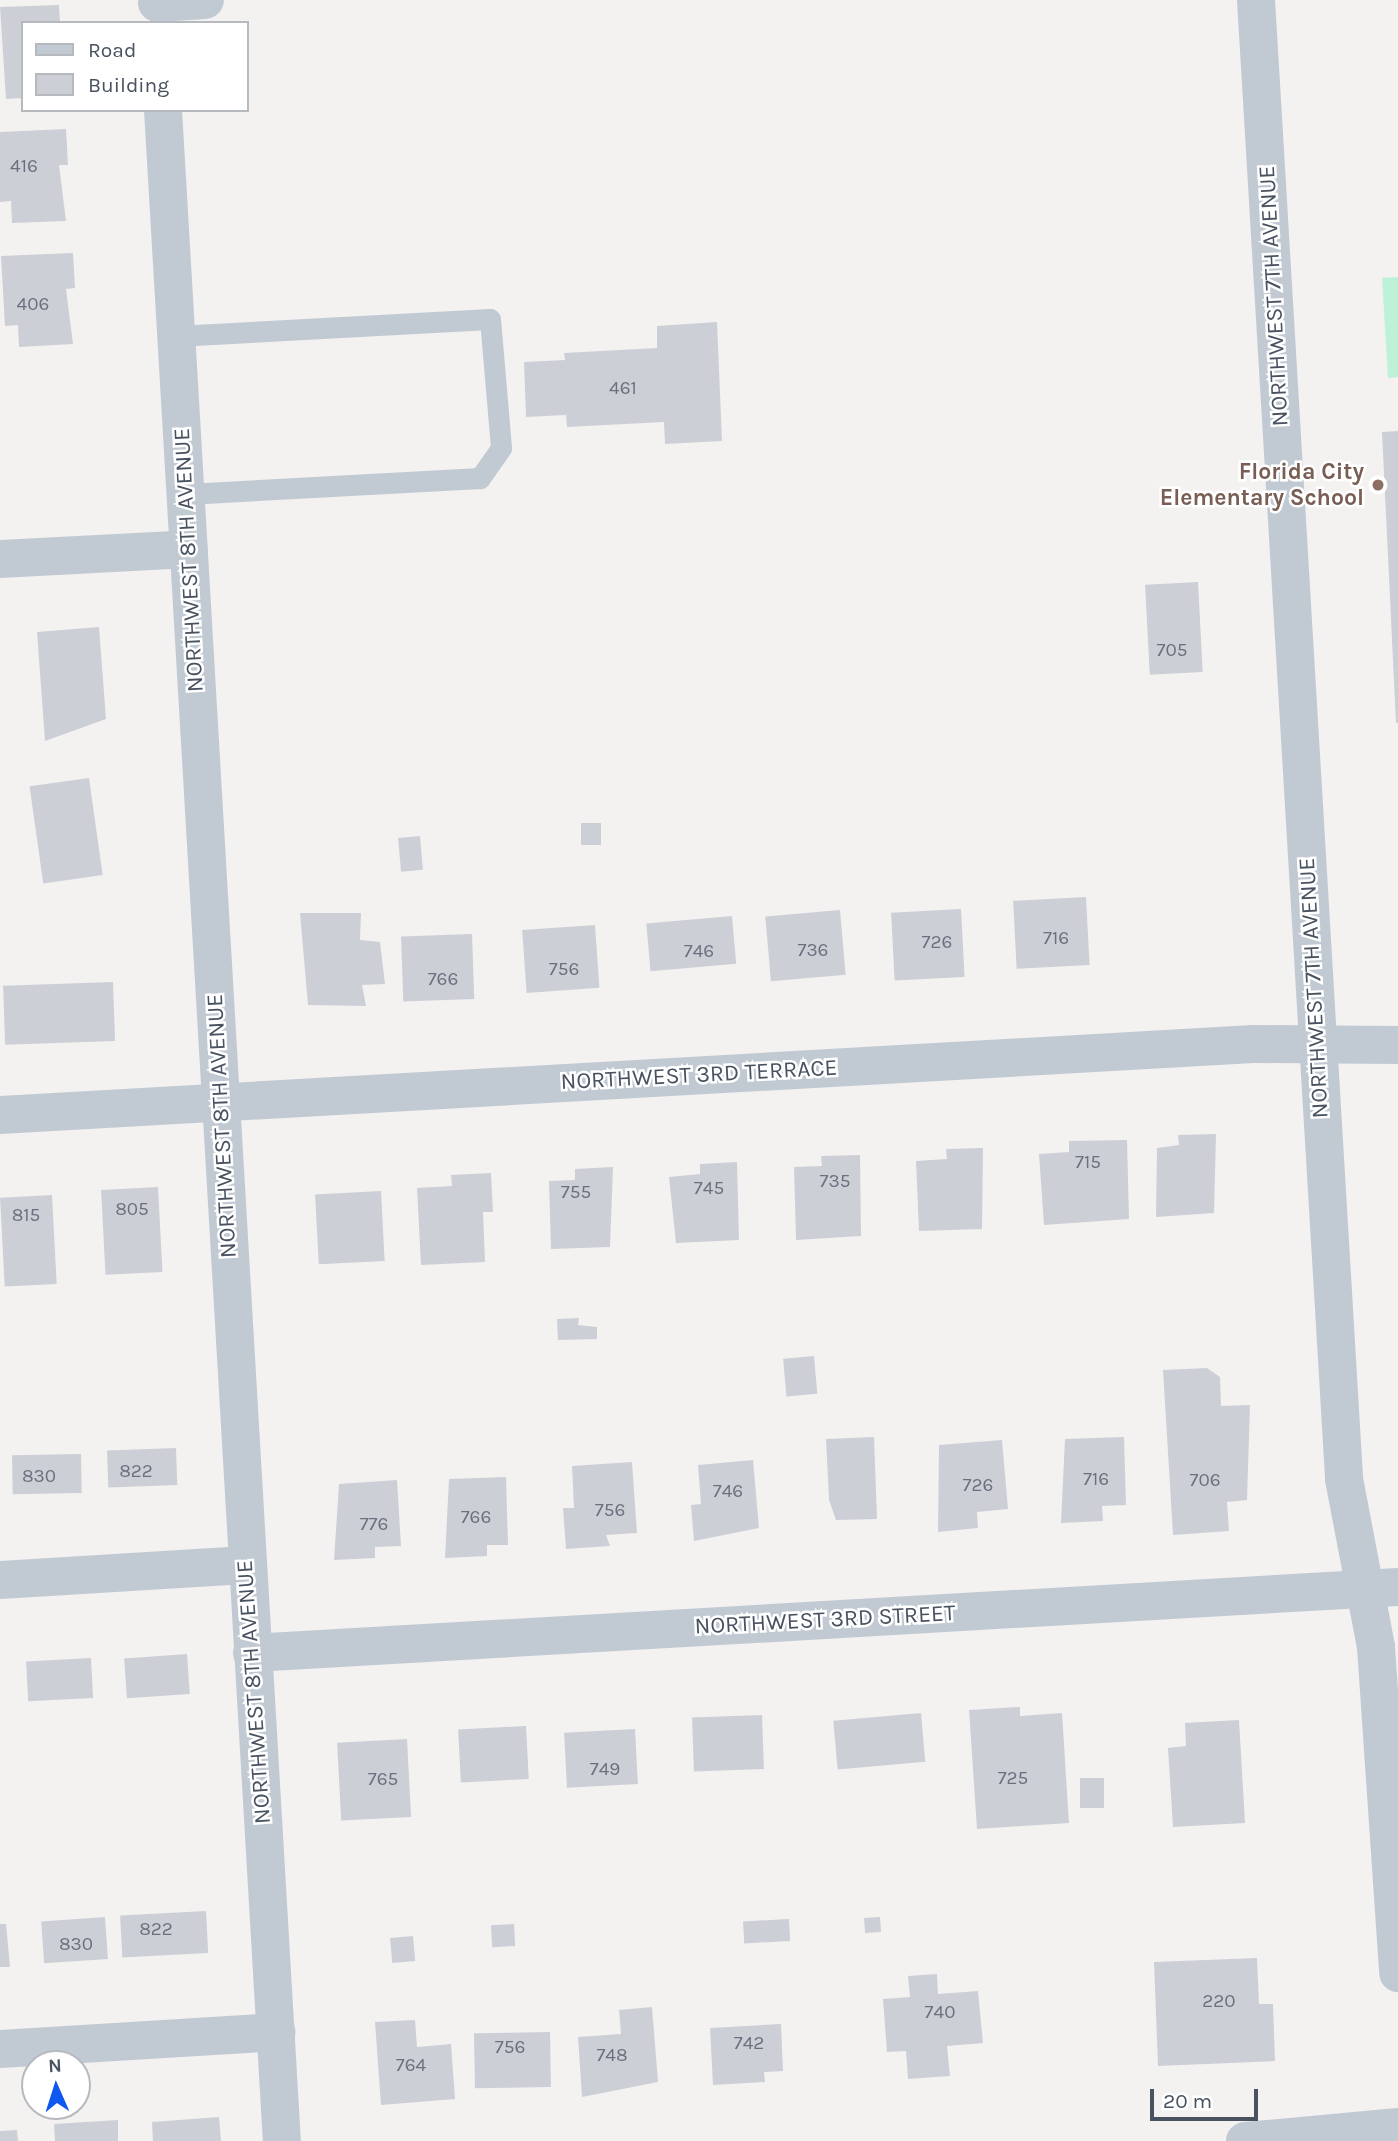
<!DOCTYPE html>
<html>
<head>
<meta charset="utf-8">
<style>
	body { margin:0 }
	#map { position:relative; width:1398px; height:2141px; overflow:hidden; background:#f4f1f1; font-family:Karla,sans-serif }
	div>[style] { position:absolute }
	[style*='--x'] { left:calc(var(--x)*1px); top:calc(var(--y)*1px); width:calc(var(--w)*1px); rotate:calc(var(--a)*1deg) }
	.green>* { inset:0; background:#bef2d8 }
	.building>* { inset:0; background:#cdcfd7; transform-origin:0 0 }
	.lane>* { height:21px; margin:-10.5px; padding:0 10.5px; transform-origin:10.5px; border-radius:10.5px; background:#c1cad3 }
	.street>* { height:38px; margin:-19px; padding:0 19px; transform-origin:19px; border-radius:19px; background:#c1cad3 }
	.dots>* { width:19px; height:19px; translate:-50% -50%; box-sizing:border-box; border:4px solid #fff; border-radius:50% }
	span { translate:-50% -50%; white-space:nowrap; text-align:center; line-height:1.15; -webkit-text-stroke:5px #fff; paint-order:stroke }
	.number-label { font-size:19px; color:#69717e }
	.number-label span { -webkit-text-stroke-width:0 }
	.street-label { font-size:23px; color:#485260 }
	.education-label { font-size:23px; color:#785e54; font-weight:700 }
	.right { translate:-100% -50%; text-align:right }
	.legend { position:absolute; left:21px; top:21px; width:228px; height:91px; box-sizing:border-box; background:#fff; border:2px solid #b6babf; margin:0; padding:9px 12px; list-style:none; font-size:21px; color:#485260 }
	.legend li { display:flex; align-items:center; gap:14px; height:35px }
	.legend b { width:35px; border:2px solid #b6babf }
	.north { position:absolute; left:21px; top:2050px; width:70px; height:70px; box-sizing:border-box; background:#fff; border:2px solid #b6babf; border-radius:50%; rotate:357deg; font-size:19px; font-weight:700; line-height:28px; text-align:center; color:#485260 }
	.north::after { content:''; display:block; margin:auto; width:24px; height:32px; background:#0f58ef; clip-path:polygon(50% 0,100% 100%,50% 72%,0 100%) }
	.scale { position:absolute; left:1150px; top:2089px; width:108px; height:32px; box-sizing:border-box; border:4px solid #485260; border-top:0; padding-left:9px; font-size:21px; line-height:24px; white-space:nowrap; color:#485260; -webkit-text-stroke:5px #fff; paint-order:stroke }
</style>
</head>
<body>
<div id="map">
	<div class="green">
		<div style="clip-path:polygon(1398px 277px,1398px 377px,1388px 378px,1382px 278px)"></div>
	</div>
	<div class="building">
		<div style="clip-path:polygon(59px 5px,60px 23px,23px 23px,23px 98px,6px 99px,0 7px)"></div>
		<div style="clip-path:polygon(66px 129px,68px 165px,59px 165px,66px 221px,12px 223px,11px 201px,0 202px,0 132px)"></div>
		<div style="clip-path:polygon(73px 253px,75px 288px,66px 289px,73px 344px,19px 347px,18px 325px,5px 326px,1px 256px)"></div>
		<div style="clip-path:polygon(717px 322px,722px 441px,665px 444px,664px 422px,567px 427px,566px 415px,526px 417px,524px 362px,565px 360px,564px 353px,657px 348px,657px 326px)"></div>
		<div style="clip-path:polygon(1398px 431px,1398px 723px,1396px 723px,1382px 432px)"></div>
		<div style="left:1198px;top:582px;width:90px;height:53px;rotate:87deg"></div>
		<div style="clip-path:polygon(99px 627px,106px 719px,45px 741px,37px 632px)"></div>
		<div style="left:89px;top:778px;width:98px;height:60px;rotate:82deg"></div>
		<div style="left:601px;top:823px;width:22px;height:20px;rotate:90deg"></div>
		<div style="left:420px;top:836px;width:34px;height:22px;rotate:85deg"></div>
		<div style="left:1086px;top:897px;width:68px;height:73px;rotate:87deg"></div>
		<div style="left:961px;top:909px;width:68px;height:70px;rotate:87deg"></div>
		<div style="left:840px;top:910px;width:65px;height:75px;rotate:85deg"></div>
		<div style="clip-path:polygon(300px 913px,361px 913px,360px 940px,380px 942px,385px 984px,362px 985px,366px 1006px,308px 1005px)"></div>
		<div style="left:732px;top:916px;width:48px;height:86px;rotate:85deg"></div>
		<div style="left:595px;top:925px;width:63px;height:73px;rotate:86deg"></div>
		<div style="left:472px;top:934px;width:65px;height:71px;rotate:88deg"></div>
		<div style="left:113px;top:982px;width:59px;height:110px;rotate:88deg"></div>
		<div style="clip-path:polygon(1216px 1134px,1214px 1213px,1156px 1217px,1157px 1148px,1179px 1145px,1178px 1135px)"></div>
		<div style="clip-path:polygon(1127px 1140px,1129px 1219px,1044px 1225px,1039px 1154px,1069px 1152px,1069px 1141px)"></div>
		<div style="clip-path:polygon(983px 1148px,982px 1229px,919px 1231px,916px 1161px,947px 1159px,946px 1149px)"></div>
		<div style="clip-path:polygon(860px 1155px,861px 1236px,796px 1240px,794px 1167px,822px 1166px,821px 1156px)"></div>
		<div style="clip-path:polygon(737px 1162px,739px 1240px,676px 1243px,669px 1177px,700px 1174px,700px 1164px)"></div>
		<div style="clip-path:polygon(613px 1167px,610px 1247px,551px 1249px,549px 1181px,575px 1180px,575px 1169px)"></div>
		<div style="clip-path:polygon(491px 1173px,493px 1212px,483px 1212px,485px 1262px,421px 1265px,417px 1188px,452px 1186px,451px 1175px)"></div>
		<div style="left:158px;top:1187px;width:85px;height:57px;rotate:87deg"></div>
		<div style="left:381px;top:1191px;width:70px;height:66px;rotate:87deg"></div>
		<div style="left:52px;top:1195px;width:89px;height:52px;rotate:87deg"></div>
		<div style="clip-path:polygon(579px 1318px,578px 1325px,597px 1327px,597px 1339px,558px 1340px,557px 1319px)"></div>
		<div style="left:814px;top:1356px;width:38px;height:31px;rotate:85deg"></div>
		<div style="clip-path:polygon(1207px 1368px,1220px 1377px,1221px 1406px,1250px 1405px,1247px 1500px,1227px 1502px,1229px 1531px,1173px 1535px,1163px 1370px)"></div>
		<div style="clip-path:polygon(874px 1437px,877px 1519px,836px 1520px,829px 1500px,826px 1439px)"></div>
		<div style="clip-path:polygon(1124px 1437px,1126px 1505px,1102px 1506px,1103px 1521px,1061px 1523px,1065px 1439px)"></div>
		<div style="clip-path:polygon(1002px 1440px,1008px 1509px,977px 1512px,978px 1528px,938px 1532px,939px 1445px)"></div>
		<div style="left:176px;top:1448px;width:37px;height:69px;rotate:88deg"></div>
		<div style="left:81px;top:1454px;width:39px;height:69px;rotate:89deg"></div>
		<div style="clip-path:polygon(753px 1460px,759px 1528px,694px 1541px,691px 1505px,701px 1504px,698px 1465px)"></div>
		<div style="clip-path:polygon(632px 1462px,637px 1533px,606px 1535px,610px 1546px,566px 1549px,563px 1508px,574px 1508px,572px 1466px)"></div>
		<div style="clip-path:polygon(506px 1477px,508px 1545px,487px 1545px,487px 1556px,445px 1558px,449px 1479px)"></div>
		<div style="clip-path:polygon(397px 1480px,401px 1546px,375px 1547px,375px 1558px,334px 1560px,339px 1484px)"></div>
		<div style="left:187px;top:1654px;width:40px;height:63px;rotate:86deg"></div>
		<div style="left:91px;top:1658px;width:40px;height:65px;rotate:87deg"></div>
		<div style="clip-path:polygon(1020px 1707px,1020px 1716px,1062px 1713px,1069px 1823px,977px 1829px,969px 1710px)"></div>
		<div style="left:921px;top:1713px;width:49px;height:88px;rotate:85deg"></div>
		<div style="left:762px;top:1715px;width:54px;height:70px;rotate:88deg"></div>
		<div style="clip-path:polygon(1239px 1720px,1245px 1823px,1173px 1827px,1168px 1748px,1186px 1746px,1185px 1723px)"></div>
		<div style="left:526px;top:1726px;width:53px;height:68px;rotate:87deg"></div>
		<div style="left:635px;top:1729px;width:55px;height:71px;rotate:87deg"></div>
		<div style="left:407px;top:1739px;width:78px;height:70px;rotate:87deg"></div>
		<div style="left:1080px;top:1778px;width:24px;height:30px"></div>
		<div style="left:206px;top:1911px;width:42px;height:86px;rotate:87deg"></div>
		<div style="left:105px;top:1917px;width:42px;height:64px;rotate:86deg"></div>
		<div style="left:880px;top:1917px;width:15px;height:16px;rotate:86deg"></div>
		<div style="left:789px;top:1919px;width:22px;height:46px;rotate:87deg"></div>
		<div style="clip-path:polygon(0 1924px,6px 1924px,10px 1967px,0 1967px)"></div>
		<div style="left:514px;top:1924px;width:22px;height:23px;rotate:87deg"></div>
		<div style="left:413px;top:1936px;width:25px;height:23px;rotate:85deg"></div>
		<div style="clip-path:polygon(1257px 1958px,1259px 2004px,1273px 2004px,1275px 2061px,1158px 2066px,1154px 1962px)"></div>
		<div style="clip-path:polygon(937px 1974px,938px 1994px,978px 1991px,983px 2043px,947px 2046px,950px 2076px,908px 2079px,906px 2051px,887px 2052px,883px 1999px,910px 1997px,908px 1976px)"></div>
		<div style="clip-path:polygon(652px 2007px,658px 2082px,582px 2097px,578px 2037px,621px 2034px,619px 2010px)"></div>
		<div style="clip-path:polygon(415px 2020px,417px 2047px,451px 2044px,455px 2099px,381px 2105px,375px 2022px)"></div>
		<div style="clip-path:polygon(781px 2024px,783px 2071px,764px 2072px,765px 2082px,713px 2085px,710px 2028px)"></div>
		<div style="left:550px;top:2032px;width:55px;height:76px;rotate:89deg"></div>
		<div style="clip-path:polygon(219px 2117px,221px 2141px,153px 2141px,152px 2122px)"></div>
		<div style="clip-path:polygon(118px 2120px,118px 2141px,55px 2141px,54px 2124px)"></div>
		<div style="clip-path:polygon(17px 2130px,18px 2141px,0 2141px,0 2131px)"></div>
	</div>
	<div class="lane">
		<div style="--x:176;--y:336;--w:314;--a:-3.1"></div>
		<div style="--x:490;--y:319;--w:129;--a:85.1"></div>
		<div style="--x:501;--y:448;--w:37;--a:125"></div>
		<div style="--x:480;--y:478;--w:294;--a:176.9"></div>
	</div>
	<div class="street">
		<div style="--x:1256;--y:0;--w:1482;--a:86.59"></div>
		<div style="--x:1344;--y:1479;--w:171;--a:79.2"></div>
		<div style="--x:1376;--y:1647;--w:327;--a:86.1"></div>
		<div style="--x:157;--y:3;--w:48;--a:-3.6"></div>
		<div style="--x:163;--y:110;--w:2034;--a:86.65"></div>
		<div style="--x:0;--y:559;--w:189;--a:-3"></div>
		<div style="--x:0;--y:1115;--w:1255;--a:-3.24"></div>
		<div style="--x:1253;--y:1044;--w:145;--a:0.4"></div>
		<div style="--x:0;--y:1580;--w:246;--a:-3.5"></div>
		<div style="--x:252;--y:1653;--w:1148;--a:-3.3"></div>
		<div style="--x:0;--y:2049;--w:277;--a:-3.5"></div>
		<div style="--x:1245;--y:2141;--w:154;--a:-5.2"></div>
	</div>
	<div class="dots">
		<div style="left:1378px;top:485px;background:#8d6e63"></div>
	</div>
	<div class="number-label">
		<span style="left:24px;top:167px">416</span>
		<span style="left:33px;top:305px">406</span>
		<span style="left:623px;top:389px">461</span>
		<span style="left:1172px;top:651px">705</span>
		<span style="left:1056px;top:939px">716</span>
		<span style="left:937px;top:943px">726</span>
		<span style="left:813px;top:951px">736</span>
		<span style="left:699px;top:952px">746</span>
		<span style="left:564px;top:970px">756</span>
		<span style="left:443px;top:980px">766</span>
		<span style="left:1088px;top:1163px">715</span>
		<span style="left:835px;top:1182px">735</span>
		<span style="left:709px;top:1189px">745</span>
		<span style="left:576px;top:1193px">755</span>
		<span style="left:132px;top:1210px">805</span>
		<span style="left:26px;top:1216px">815</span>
		<span style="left:136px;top:1472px">822</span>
		<span style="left:39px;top:1477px">830</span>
		<span style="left:1096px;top:1480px">716</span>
		<span style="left:1205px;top:1481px">706</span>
		<span style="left:978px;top:1486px">726</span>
		<span style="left:728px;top:1492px">746</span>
		<span style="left:610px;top:1511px">756</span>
		<span style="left:476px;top:1518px">766</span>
		<span style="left:374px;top:1525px">776</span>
		<span style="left:605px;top:1770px">749</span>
		<span style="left:1013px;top:1779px">725</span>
		<span style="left:383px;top:1780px">765</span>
		<span style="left:156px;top:1930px">822</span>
		<span style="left:76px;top:1945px">830</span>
		<span style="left:1219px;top:2002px">220</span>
		<span style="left:940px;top:2013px">740</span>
		<span style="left:749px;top:2044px">742</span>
		<span style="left:510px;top:2048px">756</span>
		<span style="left:612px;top:2056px">748</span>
		<span style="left:411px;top:2066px">764</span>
	</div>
	<div class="street-label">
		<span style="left:1274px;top:296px;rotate:-93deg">NORTHWEST 7TH AVENUE</span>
		<span style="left:189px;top:560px;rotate:-93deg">NORTHWEST 8TH AVENUE</span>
		<span style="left:1314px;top:988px;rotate:-93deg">NORTHWEST 7TH AVENUE</span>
		<span style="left:699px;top:1075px;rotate:-3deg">NORTHWEST 3RD TERRACE</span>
		<span style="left:222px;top:1126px;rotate:-93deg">NORTHWEST 8TH AVENUE</span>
		<span style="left:825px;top:1620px;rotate:-3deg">NORTHWEST 3RD STREET</span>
		<span style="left:254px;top:1692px;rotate:-94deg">NORTHWEST 8TH AVENUE</span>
	</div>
	<div class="education-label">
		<span class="right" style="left:1364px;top:485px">Florida City<br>Elementary School</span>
	</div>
	<ul class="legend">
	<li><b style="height:9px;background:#c1cad3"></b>Road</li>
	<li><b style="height:19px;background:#cdcfd7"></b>Building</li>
	</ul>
	<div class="north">N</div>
	<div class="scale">20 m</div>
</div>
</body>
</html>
